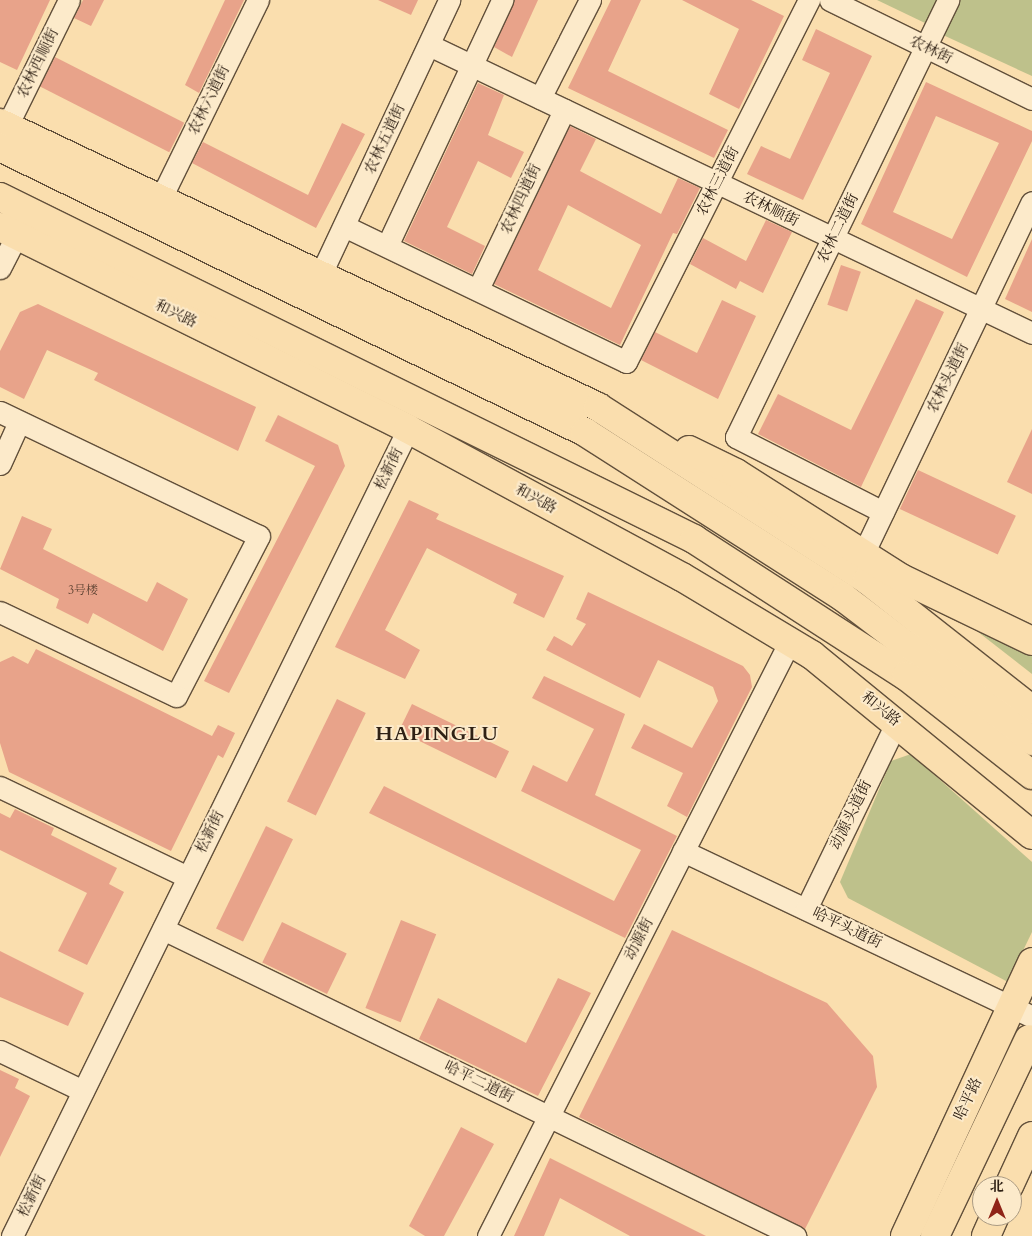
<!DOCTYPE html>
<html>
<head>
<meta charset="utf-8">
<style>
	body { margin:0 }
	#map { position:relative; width:1032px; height:1236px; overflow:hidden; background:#fadeae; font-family:Cardo,"Noto Serif SC",serif }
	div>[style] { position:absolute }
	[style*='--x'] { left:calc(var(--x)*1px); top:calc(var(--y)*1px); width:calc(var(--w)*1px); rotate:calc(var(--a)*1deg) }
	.green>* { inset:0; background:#bec18b }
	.building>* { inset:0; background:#e8a38a; transform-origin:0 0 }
	.roads { filter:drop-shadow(1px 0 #62503b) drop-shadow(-1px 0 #62503b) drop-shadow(0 1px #62503b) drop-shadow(0 -1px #62503b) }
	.minor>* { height:21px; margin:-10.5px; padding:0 10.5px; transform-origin:10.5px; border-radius:10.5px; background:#fceaca }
	.highway>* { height:28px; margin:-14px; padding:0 14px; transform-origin:14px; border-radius:14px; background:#fadeae }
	span { translate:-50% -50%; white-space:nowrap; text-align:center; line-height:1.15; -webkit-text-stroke:4px #fceaca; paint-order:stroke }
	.number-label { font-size:12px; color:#5d4232 }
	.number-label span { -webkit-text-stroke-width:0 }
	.street-label { font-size:15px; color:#2f2115 }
	.district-label { font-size:20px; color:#2f2115; font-weight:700; letter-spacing:1px }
	.north { position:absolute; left:972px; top:1176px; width:50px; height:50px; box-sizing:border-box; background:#fceaca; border:1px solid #aa9a82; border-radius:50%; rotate:0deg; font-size:14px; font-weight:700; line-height:20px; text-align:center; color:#2f2115 }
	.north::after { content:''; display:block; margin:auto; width:18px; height:22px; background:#8f2418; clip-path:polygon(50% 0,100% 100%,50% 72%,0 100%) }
</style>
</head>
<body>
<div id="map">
	<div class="green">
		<div style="clip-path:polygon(877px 0,937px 0,925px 23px)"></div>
		<div style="clip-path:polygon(960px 0,1032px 0,1032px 76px,943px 35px)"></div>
		<div style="clip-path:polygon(928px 593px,1032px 642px,1032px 674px)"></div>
		<div style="clip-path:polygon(911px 754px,1032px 862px,1032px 932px,1008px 982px,848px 898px,840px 882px,891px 761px)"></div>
	</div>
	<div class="building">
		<div style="clip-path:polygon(0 0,50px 0,17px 70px,0 62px)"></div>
		<div style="clip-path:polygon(83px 0,104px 0,91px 26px,74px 18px)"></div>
		<div style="clip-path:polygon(225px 0,244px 0,199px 93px,185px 85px)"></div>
		<div style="clip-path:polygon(378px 0,418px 0,411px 15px)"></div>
		<div style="clip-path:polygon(514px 0,538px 0,512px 57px,494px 47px)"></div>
		<div style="clip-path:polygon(611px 0,641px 0,608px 71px,728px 130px,714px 158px,568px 88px)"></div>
		<div style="clip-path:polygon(682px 0,751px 0,784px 16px,739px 109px,709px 94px,739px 29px)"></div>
		<div style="clip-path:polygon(816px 29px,872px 56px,803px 200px,747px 174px,761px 146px,790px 159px,830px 73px,802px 60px)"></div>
		<div style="left:55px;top:57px;width:145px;height:33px;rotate:27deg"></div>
		<div style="clip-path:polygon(evenodd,926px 82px,1032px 131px,1032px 141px,967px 277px,861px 224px,926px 82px,936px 116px,999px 143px,952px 239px,893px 212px,936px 116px)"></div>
		<div style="clip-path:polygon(478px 83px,504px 95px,488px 135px,524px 152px,511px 178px,478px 161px,447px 227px,485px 246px,472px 274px,404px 241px)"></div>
		<div style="clip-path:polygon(342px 123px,365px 134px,316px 228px,192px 163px,203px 142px,308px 195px)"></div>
		<div style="clip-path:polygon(evenodd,570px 126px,596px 139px,580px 171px,661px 214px,678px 178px,700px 188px,677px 234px,673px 233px,620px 345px,494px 284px,570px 126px,568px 205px,641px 245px,611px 308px,538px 270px,568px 205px)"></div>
		<div style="clip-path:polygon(766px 220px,792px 232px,763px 293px,740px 281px,736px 289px,690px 264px,703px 238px,746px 261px)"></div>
		<div style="clip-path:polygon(1032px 239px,1032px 312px,1005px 299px)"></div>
		<div style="left:841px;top:265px;width:21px;height:42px;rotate:19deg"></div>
		<div style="clip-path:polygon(916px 299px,944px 312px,861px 487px,758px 434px,778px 394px,851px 430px)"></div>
		<div style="clip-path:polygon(722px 300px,756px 316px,718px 399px,641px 360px,655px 332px,697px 353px)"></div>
		<div style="clip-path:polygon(38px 304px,256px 407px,238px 451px,94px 380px,98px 373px,47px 350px,24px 399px,0 387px,0 351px,20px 312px)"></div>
		<div style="clip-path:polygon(278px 415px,338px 445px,345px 466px,229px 693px,204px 681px,315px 466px,265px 441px)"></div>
		<div style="clip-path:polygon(1032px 429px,1032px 494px,1007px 482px)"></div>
		<div style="left:918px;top:470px;width:108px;height:43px;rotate:25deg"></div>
		<div style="clip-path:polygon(409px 500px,439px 514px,436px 519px,564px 576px,544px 618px,513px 603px,517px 594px,427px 548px,385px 630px,420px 650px,405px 679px,335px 647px)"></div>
		<div style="clip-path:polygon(22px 516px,52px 529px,43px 549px,147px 602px,157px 582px,188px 599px,163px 651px,93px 613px,88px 624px,56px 608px,59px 599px,0 569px)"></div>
		<div style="clip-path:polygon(588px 592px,743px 666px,750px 675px,752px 687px,687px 817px,667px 806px,683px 773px,631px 748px,644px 724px,692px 748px,718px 701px,713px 687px,658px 660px,640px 698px,546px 650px,554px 636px,572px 646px,586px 624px,576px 619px)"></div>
		<div style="clip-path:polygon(36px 649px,212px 736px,218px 725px,235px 733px,223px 758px,218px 755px,171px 851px,9px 772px,0 743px,0 662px,13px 656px,28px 664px)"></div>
		<div style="clip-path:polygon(544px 676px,625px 714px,595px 795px,677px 836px,625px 938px,369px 813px,384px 786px,614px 901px,641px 850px,521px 791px,533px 765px,567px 782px,594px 729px,532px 698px)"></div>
		<div style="left:337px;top:699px;width:32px;height:114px;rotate:26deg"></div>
		<div style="left:412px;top:704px;width:108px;height:30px;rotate:26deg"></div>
		<div style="clip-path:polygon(15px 809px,54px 828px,51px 835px,117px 868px,109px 884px,124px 892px,87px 965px,58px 951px,87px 893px,0 850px,0 813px,10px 818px)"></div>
		<div style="left:266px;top:826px;width:30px;height:114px;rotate:26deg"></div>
		<div style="left:401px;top:920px;width:38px;height:95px;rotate:22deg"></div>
		<div style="left:282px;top:922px;width:72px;height:45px;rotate:26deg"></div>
		<div style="clip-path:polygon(672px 930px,827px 1003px,873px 1056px,877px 1087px,805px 1229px,579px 1117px)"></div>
		<div style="clip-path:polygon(0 951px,84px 993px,68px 1026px,0 997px)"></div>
		<div style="clip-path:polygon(558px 978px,591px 993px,538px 1096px,419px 1039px,438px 998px,526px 1043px)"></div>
		<div style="clip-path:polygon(0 1070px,19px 1079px,15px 1088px,30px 1096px,0 1157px)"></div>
		<div style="clip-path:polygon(461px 1127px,494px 1144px,444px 1236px,425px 1236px,409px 1226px)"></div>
		<div style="clip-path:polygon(550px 1158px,706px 1236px,630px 1236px,560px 1198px,544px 1236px,514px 1236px)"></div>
	</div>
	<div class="roads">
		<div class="minor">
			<div style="--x:830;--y:0;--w:225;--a:26.1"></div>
			<div style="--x:429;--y:45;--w:668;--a:25.53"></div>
			<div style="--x:540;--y:98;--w:110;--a:-63"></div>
			<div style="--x:7;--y:126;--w:140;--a:-63.8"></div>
			<div style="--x:160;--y:200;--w:223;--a:-63.9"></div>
			<div style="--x:344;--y:226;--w:313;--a:25.7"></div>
			<div style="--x:626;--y:362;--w:406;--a:-63.2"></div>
			<div style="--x:387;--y:246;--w:272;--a:-64.9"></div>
			<div style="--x:0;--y:268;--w:37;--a:-63"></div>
			<div style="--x:319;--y:278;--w:307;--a:-64.9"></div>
			<div style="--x:478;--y:289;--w:199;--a:-64.3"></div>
			<div style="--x:0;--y:412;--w:287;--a:25.6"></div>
			<div style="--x:259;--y:536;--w:180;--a:117.4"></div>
			<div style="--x:176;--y:696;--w:195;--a:-154.5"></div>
			<div style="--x:0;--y:464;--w:46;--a:-65.7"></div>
			<div style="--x:883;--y:512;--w:165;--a:-153"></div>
			<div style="--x:736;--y:437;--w:486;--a:-64.1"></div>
			<div style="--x:863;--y:554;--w:390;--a:-64.4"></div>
			<div style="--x:0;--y:787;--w:208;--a:25.6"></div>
			<div style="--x:683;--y:851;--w:386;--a:25.4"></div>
			<div style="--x:806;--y:909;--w:208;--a:-64.1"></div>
			<div style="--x:163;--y:929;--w:703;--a:25.91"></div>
			<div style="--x:0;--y:1051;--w:92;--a:25.7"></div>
			<div style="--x:12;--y:1236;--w:899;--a:-63.86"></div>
			<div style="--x:488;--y:1236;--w:667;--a:-63.09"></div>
		</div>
		<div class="highway">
			<div style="--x:0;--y:123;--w:662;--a:25.4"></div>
			<div style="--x:598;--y:407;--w:320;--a:32.7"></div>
			<div style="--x:867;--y:580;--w:210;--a:38.2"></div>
			<div style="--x:0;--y:147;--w:651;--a:25.97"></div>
			<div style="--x:585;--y:432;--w:306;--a:32.6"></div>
			<div style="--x:843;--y:597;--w:238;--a:37.3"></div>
			<div style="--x:0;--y:197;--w:774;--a:26.23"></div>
			<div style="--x:694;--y:539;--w:252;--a:32.9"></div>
			<div style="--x:906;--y:676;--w:160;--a:38.2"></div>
			<div style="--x:0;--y:227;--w:455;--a:26.3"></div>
			<div style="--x:408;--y:429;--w:311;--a:28.4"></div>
			<div style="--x:682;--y:577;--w:152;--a:31"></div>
			<div style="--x:812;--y:655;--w:284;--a:39.3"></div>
			<div style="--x:689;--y:450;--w:52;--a:26.1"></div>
			<div style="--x:736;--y:473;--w:196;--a:32.5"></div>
			<div style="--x:901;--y:578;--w:145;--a:25.7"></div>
			<div style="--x:1009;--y:1186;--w:55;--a:-65.3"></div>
			<div style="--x:905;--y:1236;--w:302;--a:-65.1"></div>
			<div style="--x:935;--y:1236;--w:218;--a:-64.5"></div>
			<div style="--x:986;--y:1236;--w:22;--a:-66"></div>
		</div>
	</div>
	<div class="number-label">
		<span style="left:83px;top:591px">3号楼</span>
	</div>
	<div class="street-label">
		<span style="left:931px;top:50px;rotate:26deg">农林街</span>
		<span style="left:38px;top:63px;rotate:-64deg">农林西顺街</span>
		<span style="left:209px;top:100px;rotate:-64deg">农林六道街</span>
		<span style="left:385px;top:139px;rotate:-65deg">农林五道街</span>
		<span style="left:718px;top:181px;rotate:-63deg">农林三道街</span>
		<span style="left:521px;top:199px;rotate:-65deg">农林四道街</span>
		<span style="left:771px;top:209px;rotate:26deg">农林顺街</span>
		<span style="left:838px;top:228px;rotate:-64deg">农林二道街</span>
		<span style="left:176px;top:314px;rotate:26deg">和兴路</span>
		<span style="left:948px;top:378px;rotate:-64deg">农林头道街</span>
		<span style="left:389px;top:469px;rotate:-64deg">松新街</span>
		<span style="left:536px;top:499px;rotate:29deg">和兴路</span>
		<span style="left:881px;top:709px;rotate:39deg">和兴路</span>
		<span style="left:851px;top:815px;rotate:-64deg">动源头道街</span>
		<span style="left:210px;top:832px;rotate:-64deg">松新街</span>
		<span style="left:847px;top:928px;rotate:25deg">哈平头道街</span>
		<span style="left:639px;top:939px;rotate:-63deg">动源街</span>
		<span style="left:479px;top:1082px;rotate:26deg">哈平二道街</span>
		<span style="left:968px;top:1099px;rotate:-65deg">哈平路</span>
		<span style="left:32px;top:1196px;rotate:-64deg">松新街</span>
	</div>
	<div class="district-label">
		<span style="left:437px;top:733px">HAPINGLU</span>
	</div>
	<div class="north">北</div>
</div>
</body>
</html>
